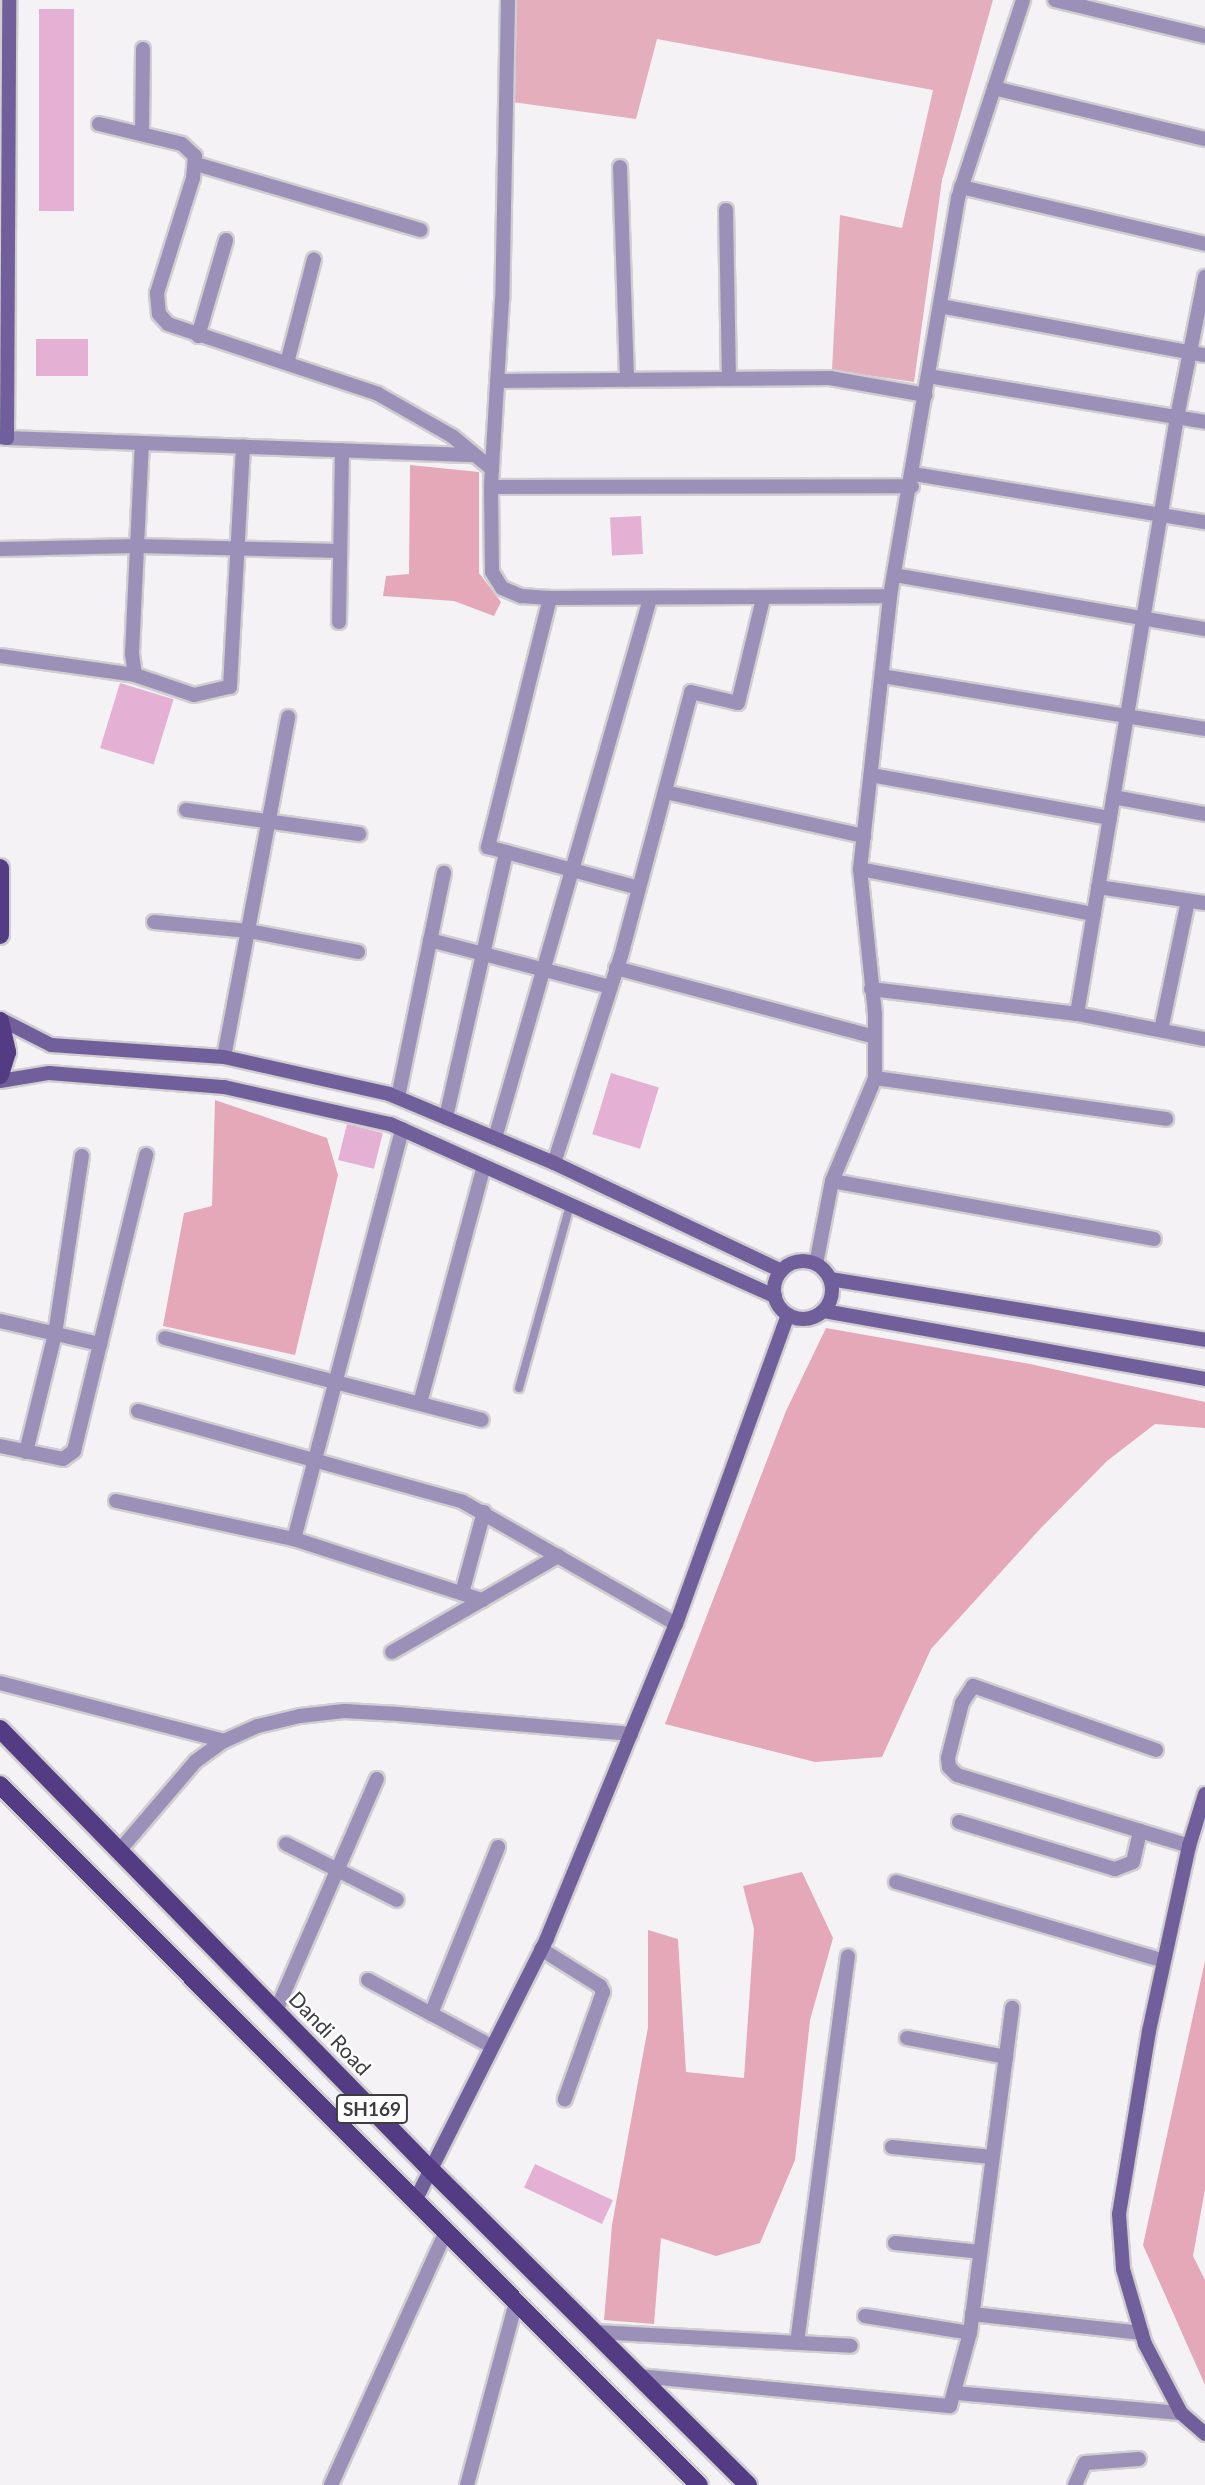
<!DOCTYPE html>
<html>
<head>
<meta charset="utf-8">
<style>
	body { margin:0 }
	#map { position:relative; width:1205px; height:2485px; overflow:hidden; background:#f5f2f6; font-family:Lato,sans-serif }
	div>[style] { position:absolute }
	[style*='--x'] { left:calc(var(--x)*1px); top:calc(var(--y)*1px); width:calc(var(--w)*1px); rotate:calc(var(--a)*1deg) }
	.green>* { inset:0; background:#e4aebd }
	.forest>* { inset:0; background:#e4a8b9 }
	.building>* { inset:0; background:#e4b1d4; transform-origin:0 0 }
	.roads { filter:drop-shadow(2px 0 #d0ced1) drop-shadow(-2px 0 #d0ced1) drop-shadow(0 2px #d0ced1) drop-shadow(0 -2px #d0ced1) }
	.lane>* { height:8px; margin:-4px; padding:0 4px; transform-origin:4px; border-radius:4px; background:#9a90b8 }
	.street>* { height:14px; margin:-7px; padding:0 7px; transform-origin:7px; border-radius:7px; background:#9a90b8 }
	.secondary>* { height:14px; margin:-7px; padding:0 7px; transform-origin:7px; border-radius:7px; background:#705f9a }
	.secondary>.ring { margin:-7px; padding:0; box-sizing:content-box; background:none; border:14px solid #705f9a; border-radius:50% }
	.primary>* { height:18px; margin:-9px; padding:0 9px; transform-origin:9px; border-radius:9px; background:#533c83 }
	span { translate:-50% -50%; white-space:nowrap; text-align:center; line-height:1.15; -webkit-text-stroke:5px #fff; paint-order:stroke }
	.shield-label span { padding:2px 5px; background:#fff; border:2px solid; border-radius:5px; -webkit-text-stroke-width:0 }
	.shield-label { font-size:19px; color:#3d3c3e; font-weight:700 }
	.street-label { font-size:21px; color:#3d3c3e }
</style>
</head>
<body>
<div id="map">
	<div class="green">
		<div style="clip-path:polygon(514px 0,993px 0,942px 180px,914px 382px,832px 370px,840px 215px,902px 228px,933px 90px,657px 39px,636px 119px,512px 102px)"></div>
	</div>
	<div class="forest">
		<div style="clip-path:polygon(410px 465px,479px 472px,479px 573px,501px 602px,494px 616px,454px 601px,383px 596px,386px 576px,409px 574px)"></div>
		<div style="clip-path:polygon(215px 1100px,327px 1138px,338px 1175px,295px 1355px,163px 1326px,184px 1213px,212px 1206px)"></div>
		<div style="clip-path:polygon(826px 1328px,1030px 1364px,1205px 1402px,1205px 1428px,1155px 1424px,1107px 1461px,1040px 1529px,931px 1649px,882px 1757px,815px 1762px,665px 1724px,786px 1411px)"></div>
		<div style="clip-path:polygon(802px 1872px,833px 1938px,810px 2020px,795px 2160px,760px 2243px,716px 2256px,661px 2238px,654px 2324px,604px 2320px,612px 2225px,648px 2027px,648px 1930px,678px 1939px,686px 2072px,744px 2078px,754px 1929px,743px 1886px)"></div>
		<div style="clip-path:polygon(1205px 1961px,1205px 2189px,1193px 2256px,1205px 2280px,1205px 2385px,1143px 2245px)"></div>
	</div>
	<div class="building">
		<div style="left:39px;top:9px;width:35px;height:202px"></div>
		<div style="left:88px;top:339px;width:37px;height:52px;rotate:90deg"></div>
		<div style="left:641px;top:516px;width:38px;height:31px;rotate:87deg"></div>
		<div style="left:120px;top:683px;width:56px;height:68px;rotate:17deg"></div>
		<div style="left:611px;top:1073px;width:50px;height:64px;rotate:17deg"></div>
		<div style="left:347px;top:1124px;width:37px;height:37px;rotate:14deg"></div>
		<div style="left:535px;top:2164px;width:86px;height:26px;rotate:25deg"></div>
	</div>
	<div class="roads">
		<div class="lane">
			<div style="--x:519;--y:1388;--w:190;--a:-74.4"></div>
		</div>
		<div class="street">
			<div style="--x:508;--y:0;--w:300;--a:91.1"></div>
			<div style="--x:502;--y:300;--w:187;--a:93.4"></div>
			<div style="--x:491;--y:487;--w:85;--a:89.3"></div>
			<div style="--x:492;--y:572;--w:19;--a:58"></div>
			<div style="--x:502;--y:588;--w:21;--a:23"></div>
			<div style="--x:521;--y:596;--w:29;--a:4"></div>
			<div style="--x:550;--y:598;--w:340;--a:-0.3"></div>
			<div style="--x:1055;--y:0;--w:154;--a:13.5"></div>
			<div style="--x:994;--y:88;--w:217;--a:13.6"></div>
			<div style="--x:99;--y:124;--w:85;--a:13.5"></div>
			<div style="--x:182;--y:144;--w:18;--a:43"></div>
			<div style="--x:195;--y:156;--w:22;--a:95"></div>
			<div style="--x:193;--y:178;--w:121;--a:107.4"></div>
			<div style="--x:157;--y:293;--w:21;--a:85"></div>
			<div style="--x:159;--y:314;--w:13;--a:48"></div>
			<div style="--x:168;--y:324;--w:221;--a:18.4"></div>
			<div style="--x:378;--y:394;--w:85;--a:29.6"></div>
			<div style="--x:452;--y:436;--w:52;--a:39.5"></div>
			<div style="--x:142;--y:133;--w:84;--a:-89.3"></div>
			<div style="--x:196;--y:164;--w:234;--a:16.4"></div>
			<div style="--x:620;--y:167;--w:213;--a:88.1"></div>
			<div style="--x:961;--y:187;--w:251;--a:13.1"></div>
			<div style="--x:726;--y:210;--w:169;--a:89"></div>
			<div style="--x:940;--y:306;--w:269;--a:10.5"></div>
			<div style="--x:198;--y:336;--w:100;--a:-73.7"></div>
			<div style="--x:287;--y:363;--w:107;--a:-75.4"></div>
			<div style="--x:928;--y:376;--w:281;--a:9.4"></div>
			<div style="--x:497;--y:381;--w:333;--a:-0.5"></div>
			<div style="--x:830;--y:378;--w:97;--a:10.1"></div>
			<div style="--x:7;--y:438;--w:468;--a:2.1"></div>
			<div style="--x:914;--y:474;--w:295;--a:9.4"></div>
			<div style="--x:491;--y:487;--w:421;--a:-0.1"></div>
			<div style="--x:0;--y:549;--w:137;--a:-1.3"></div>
			<div style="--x:137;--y:546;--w:203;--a:1.4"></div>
			<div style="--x:895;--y:575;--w:315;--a:9.9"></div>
			<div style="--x:550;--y:598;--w:257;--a:104"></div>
			<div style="--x:488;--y:847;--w:156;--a:15.2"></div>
			<div style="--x:339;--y:622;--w:172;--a:-89"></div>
			<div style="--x:0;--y:656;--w:136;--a:8"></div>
			<div style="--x:135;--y:675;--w:62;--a:18.7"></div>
			<div style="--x:194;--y:695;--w:37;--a:-13"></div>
			<div style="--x:230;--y:687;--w:241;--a:-86.9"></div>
			<div style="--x:135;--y:675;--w:22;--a:-98"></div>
			<div style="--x:132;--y:653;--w:210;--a:-87.3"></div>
			<div style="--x:882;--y:676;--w:327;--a:9.3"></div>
			<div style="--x:871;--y:775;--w:243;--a:10.2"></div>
			<div style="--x:665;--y:792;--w:204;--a:12.5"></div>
			<div style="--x:1113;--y:797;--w:94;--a:10.5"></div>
			<div style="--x:186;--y:810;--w:175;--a:7.9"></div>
			<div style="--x:860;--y:869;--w:238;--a:10.9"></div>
			<div style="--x:1098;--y:887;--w:108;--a:8.5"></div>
			<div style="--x:154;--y:922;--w:95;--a:5.4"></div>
			<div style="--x:249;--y:931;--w:111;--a:10.9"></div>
			<div style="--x:430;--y:940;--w:186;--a:14.6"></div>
			<div style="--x:616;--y:968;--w:268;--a:14.9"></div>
			<div style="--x:871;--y:989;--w:208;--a:6.9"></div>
			<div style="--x:1077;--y:1014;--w:130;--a:11.1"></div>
			<div style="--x:1077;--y:1014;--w:605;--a:-80.49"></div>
			<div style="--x:1177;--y:417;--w:143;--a:-78.7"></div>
			<div style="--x:1161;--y:1030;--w:132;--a:-78.2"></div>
			<div style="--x:224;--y:1057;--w:346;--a:-79.3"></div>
			<div style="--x:875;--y:1078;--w:294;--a:8"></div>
			<div style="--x:398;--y:1097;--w:229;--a:-78.4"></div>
			<div style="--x:446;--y:1117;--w:272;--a:-77.2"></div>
			<div style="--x:495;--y:1138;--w:561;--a:-73.96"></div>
			<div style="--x:554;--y:1163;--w:218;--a:-72.1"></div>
			<div style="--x:621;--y:956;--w:273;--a:-75.1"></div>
			<div style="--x:691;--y:692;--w:48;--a:13.2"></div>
			<div style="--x:738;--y:703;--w:107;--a:-76.5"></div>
			<div style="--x:832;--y:1181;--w:327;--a:10.2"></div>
			<div style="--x:816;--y:1264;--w:85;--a:-79.1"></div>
			<div style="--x:832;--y:1181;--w:112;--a:-67.3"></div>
			<div style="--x:875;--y:1078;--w:64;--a:-90"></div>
			<div style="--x:875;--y:1014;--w:146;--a:-95.9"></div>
			<div style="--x:860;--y:869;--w:275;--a:-83.7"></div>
			<div style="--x:890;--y:596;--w:404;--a:-80.3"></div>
			<div style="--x:958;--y:198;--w:208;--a:-71.8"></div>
			<div style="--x:0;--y:1321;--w:103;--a:13"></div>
			<div style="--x:165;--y:1338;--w:327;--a:14.5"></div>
			<div style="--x:420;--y:1403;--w:245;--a:-74.9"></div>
			<div style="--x:138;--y:1411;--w:337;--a:15.6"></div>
			<div style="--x:463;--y:1502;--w:245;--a:29.8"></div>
			<div style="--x:0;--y:1446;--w:64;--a:11.7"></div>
			<div style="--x:63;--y:1459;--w:14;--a:-36"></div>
			<div style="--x:74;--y:1451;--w:305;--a:-76.3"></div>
			<div style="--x:26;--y:1452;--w:122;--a:-76.2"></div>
			<div style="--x:55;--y:1334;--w:180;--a:-81.4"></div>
			<div style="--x:116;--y:1501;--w:182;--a:12.1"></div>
			<div style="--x:294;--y:1539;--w:198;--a:18"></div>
			<div style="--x:294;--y:1539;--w:424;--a:-75.2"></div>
			<div style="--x:462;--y:1593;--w:84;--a:-74.8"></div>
			<div style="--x:392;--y:1652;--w:192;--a:-30"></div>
			<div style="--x:0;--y:1683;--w:231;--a:14.5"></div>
			<div style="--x:1156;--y:1750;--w:194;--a:-160.7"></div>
			<div style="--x:973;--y:1686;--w:20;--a:123"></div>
			<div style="--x:962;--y:1703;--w:57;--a:104.3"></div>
			<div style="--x:948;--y:1758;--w:9;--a:84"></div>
			<div style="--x:949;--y:1767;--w:11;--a:45"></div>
			<div style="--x:957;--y:1775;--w:243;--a:17"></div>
			<div style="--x:959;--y:1822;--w:163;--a:16.8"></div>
			<div style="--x:1115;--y:1869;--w:19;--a:-21"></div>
			<div style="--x:1133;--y:1862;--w:32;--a:-77"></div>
			<div style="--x:286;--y:1844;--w:124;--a:26.8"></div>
			<div style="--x:119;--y:1851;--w:118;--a:-49.5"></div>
			<div style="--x:196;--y:1761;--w:34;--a:-36"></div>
			<div style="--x:224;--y:1741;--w:37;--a:-24"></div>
			<div style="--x:258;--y:1726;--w:43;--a:-13.4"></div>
			<div style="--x:300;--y:1716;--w:44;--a:-6.5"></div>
			<div style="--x:344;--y:1711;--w:55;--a:3.1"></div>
			<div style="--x:399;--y:1714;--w:233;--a:4.9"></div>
			<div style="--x:896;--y:1882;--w:279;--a:16.4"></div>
			<div style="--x:541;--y:1949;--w:70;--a:32.1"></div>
			<div style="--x:600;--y:1986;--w:7;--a:63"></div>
			<div style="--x:603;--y:1992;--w:114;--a:109.6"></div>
			<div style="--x:368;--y:1980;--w:140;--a:28.2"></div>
			<div style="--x:276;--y:2011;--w:253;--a:-66.5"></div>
			<div style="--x:431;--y:2014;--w:180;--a:-68.1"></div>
			<div style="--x:907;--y:2038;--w:101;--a:10.9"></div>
			<div style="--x:892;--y:2147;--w:100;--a:5.7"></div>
			<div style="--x:895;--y:2243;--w:85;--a:6"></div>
			<div style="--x:972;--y:2314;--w:171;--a:6.4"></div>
			<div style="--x:865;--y:2316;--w:106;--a:9.2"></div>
			<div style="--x:595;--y:2332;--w:256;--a:3.1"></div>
			<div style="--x:797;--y:2343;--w:390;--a:-82.5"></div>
			<div style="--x:638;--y:2376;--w:313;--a:5.5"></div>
			<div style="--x:950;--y:2406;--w:76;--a:-74.7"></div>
			<div style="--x:970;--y:2333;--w:328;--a:-82.6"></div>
			<div style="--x:956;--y:2393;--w:226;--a:5.1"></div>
			<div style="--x:331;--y:2485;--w:278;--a:-65.6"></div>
			<div style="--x:467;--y:2485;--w:189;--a:-75"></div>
			<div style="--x:1075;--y:2485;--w:24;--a:-66"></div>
			<div style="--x:1085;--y:2463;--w:54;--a:-4.2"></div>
		</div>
		<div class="secondary">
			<div style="--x:0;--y:437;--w:7;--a:8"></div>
			<div style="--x:7;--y:438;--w:438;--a:-89.7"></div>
			<div style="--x:0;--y:1019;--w:57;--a:27"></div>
			<div style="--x:51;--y:1045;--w:173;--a:4"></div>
			<div style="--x:224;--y:1057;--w:169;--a:12.6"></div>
			<div style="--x:389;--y:1094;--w:179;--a:22.7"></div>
			<div style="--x:554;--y:1163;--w:251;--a:25.4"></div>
			<div style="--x:0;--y:1081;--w:50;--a:-9.3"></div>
			<div style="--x:49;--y:1073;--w:176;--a:4.6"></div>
			<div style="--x:224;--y:1087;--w:170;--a:12.6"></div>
			<div style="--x:390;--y:1124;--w:422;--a:24.1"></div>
			<div class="ring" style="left:774px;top:1261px;width:44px;height:44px"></div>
			<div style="--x:830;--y:1279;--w:380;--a:9.2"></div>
			<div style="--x:824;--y:1311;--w:387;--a:10.1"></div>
			<div style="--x:1205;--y:1794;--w:54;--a:107.1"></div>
			<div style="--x:1189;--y:1846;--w:189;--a:102.2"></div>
			<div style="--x:1149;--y:2031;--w:185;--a:99.3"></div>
			<div style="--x:1119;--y:2214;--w:55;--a:85.8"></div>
			<div style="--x:1123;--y:2269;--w:78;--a:73.7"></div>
			<div style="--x:1145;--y:2344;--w:78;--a:62.4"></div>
			<div style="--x:1181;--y:2413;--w:32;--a:41"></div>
			<div style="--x:415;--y:2201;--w:294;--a:-63.3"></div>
			<div style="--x:547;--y:1938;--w:339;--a:-67.7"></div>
			<div style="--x:676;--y:1624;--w:329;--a:-70.1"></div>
		</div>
		<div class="primary">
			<div style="--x:0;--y:868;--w:67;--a:90"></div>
			<div style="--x:0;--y:1021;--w:32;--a:77"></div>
			<div style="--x:7;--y:1052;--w:24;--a:107"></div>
			<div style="--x:0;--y:1729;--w:612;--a:45.66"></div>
			<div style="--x:428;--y:2167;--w:451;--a:44.8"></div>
			<div style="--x:0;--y:1785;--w:989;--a:45.04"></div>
		</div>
	</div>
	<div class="shield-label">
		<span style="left:372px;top:2109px">SH169</span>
	</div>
	<div class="street-label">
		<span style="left:330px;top:2033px;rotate:46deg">Dandi Road</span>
	</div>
</div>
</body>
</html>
